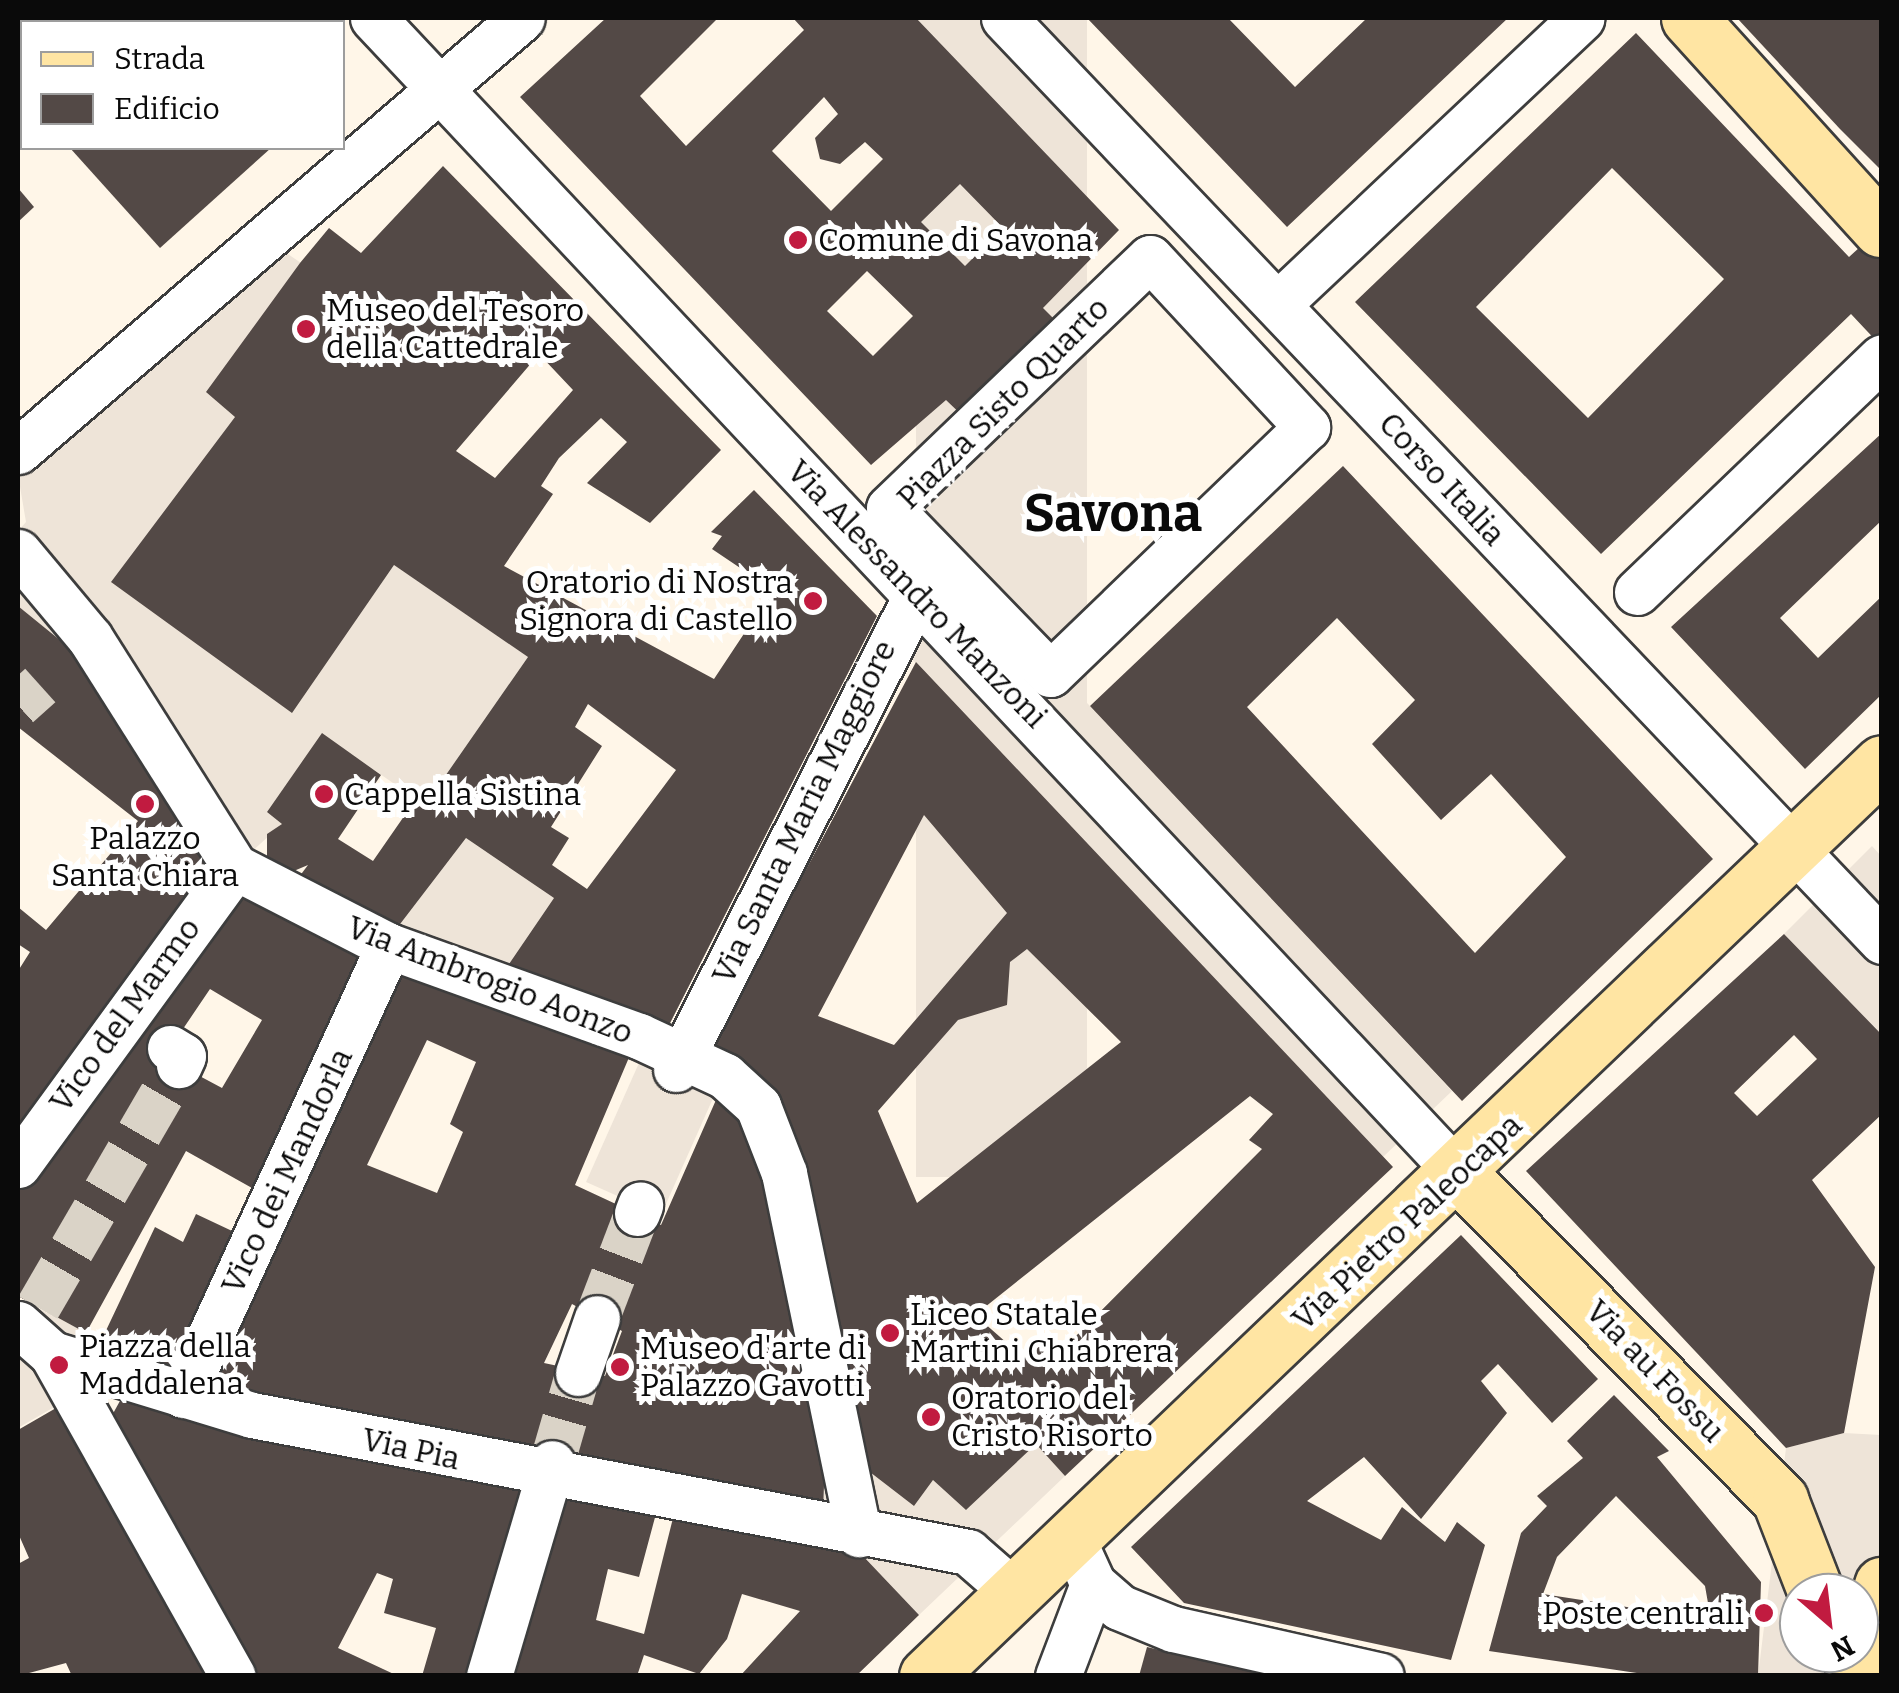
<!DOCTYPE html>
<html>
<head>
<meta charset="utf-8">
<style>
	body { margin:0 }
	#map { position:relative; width:1899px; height:1693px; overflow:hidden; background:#fff6e8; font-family:Bitter,serif }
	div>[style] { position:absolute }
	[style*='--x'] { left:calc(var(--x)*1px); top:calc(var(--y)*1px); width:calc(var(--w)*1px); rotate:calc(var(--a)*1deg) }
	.plaza>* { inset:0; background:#eee4d8; transform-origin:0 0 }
	.building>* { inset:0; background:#534946; transform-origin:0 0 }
	.street-tunnel>* { height:45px; margin-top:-22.5px; transform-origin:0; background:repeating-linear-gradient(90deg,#dad3c7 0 45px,transparent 0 67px) }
	.roads { filter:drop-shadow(2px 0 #3d3d3d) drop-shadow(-2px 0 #3d3d3d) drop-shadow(0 2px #3d3d3d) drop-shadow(0 -2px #3d3d3d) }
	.street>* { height:45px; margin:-22.5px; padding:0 22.5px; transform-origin:22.5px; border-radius:22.5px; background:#fff }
	.secondary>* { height:55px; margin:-27.5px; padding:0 27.5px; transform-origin:27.5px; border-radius:27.5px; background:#ffe5a3 }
	.dots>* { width:28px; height:28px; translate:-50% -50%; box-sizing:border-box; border:5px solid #fff; border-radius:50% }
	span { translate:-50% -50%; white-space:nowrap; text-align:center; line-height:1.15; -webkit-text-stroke:10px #fff; paint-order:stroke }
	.poi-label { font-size:32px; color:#0a0a0a }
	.left { translate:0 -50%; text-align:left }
	.right { translate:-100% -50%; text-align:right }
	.street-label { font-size:32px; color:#0a0a0a }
	.town-label { font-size:52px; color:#0a0a0a; font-weight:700 }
	.frame { position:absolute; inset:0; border:20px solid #0a0a0a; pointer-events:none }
	.legend { position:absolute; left:20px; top:20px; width:325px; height:130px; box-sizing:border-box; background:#fff; border:2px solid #9d9d9d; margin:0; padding:12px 18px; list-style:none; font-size:30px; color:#0a0a0a }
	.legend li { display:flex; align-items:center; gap:20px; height:50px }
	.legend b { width:50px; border:2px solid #9d9d9d }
	.north { position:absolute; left:1779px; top:1573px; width:100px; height:100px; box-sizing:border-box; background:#fff; border:2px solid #9d9d9d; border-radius:50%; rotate:152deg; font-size:28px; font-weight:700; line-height:40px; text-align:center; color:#0a0a0a }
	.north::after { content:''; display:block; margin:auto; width:35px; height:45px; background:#c11b40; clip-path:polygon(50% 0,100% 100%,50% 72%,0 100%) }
</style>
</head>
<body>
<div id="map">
	<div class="plaza">
		<div style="left:164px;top:18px;width:156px;height:6px"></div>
		<div style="left:916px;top:18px;width:171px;height:1159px"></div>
		<div style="clip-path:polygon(282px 250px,304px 265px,207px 392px,235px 417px,224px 432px,291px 713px,394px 565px,528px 657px,425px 805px,322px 734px,267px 812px,282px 824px,235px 867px,162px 787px,66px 645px,18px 606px,18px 531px,26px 522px,18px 475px)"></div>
		<div style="clip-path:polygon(914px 594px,1056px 670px,1452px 1091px,1383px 1157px,890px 636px)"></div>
		<div style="clip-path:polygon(466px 838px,554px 898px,505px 970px,394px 932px)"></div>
		<div style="clip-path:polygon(1872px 846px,1881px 856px,1881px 1035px,1784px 934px)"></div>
		<div style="left:643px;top:1054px;width:82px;height:140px;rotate:24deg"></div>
		<div style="clip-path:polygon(38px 1308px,101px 1340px,63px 1402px,18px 1428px,18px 1332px)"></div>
		<div style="clip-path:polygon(evenodd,1844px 1433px,1881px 1435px,1881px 1675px,1758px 1676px,1786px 1448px,1844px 1433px,1799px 1593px,1859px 1593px,1859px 1653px,1799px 1653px,1799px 1593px)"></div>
		<div style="clip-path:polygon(1036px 1444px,1065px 1476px,919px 1615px,863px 1556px,808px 1543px,823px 1512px,825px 1459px,853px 1459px,914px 1506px,933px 1480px,966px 1510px)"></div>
	</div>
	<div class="building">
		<div style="clip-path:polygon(37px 18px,164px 18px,32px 22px)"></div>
		<div style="clip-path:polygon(evenodd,606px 18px,718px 18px,640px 96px,686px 146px,804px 30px,793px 18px,916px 18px,1119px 230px,1043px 308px,1063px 328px,969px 422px,946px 400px,871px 465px,520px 97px,606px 18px,824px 97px,838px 114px,815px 138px,820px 159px,840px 164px,865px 142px,883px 159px,831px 211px,772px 151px,824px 97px,606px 18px,960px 184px,1003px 228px,965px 266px,921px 222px,960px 184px,606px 18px,867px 271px,913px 316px,873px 356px,827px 311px,867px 271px)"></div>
		<div style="clip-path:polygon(1087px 18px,1228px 18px,1295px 87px,1367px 18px,1508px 18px,1287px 227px)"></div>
		<div style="clip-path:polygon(1737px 18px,1882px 18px,1882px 171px,1840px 129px)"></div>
		<div style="left:22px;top:31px;width:114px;height:6px;rotate:90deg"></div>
		<div style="clip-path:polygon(evenodd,1636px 33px,1849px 257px,1882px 227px,1882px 347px,1851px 314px,1601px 554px,1355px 302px,1636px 33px,1612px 168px,1724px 279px,1588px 418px,1476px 307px,1612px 168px)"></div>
		<div style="clip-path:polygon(70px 148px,271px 148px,160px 248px)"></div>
		<div style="clip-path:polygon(evenodd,443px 166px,721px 450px,650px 523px,587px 483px,627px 442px,601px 418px,559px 458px,541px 486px,553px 494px,504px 566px,714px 679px,773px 590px,712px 549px,722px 536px,711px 532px,754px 490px,877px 616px,665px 1033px,505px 970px,554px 898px,466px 838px,394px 932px,293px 885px,308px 865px,289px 873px,267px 860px,267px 834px,282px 824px,267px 812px,322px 733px,381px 775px,338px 839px,373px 861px,416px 799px,425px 805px,528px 657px,394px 565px,292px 713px,111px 582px,235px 417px,206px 392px,300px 263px,329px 228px,361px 253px,443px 166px,539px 354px,573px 390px,495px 478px,456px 451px,539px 354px,443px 166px,588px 704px,676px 770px,587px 889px,552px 865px,569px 838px,551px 827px,602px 746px,575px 727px,588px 704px)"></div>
		<div style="clip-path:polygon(18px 188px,34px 207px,18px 222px)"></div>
		<div style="clip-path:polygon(1882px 433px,1882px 520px,1780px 618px,1818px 658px,1882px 596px,1882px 694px,1805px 769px,1671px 627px)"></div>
		<div style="clip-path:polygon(evenodd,1343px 466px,1713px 859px,1462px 1101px,1090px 706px,1343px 466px,1337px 618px,1415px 700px,1372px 744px,1441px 820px,1491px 774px,1566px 857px,1475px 953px,1247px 707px,1337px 618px)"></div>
		<div style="clip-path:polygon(18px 606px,66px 645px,217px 871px,18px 1160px,18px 971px,30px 952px,18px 944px,18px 907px,46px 930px,138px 821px,18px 727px)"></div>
		<div style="clip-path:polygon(evenodd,916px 662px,1393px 1167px,1065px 1476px,1036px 1444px,966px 1510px,933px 1480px,914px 1506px,853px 1459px,863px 1437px,783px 1146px,788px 1122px,772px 1094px,706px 1058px,916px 662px,924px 815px,1007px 913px,894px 1045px,818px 1016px,924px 815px,916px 662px,1027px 949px,1121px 1042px,917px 1203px,878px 1111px,958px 1020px,1007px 1005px,1010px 962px,1027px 949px,916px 662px,1250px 1096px,1273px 1114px,1249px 1140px,1262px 1149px,1060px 1352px,1045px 1342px,1024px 1358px,975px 1315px,1250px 1096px)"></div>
		<div style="clip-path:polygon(evenodd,234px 889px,377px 957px,268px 1197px,186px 1151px,86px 1333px,18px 1296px,18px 1181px,234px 889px,210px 989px,262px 1020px,222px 1088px,164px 1057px,210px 989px)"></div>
		<div style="clip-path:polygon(evenodd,1784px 934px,1882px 1035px,1882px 1114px,1812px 1180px,1875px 1267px,1844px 1433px,1786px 1448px,1526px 1171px,1784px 934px,1794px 1035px,1817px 1059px,1757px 1116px,1734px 1093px,1794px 1035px)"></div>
		<div style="clip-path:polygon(evenodd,394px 956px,633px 1048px,575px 1185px,661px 1225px,723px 1084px,753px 1123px,825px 1459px,823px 1512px,195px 1385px,394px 956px,427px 1040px,476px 1062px,450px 1124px,463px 1132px,437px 1193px,367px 1165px,427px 1040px,394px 956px,572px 1304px,622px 1331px,605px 1376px,544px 1363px,572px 1304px)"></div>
		<div style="clip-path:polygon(196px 1214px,247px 1238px,183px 1379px,93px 1358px,155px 1227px,183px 1242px)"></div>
		<div style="clip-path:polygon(1461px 1235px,1598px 1379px,1552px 1423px,1498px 1364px,1481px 1381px,1507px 1413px,1421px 1519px,1364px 1457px,1307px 1501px,1381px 1540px,1402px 1507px,1445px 1542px,1457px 1522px,1485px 1545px,1451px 1660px,1184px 1603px,1131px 1547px)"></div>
		<div style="clip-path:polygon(evenodd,1614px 1395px,1669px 1451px,1657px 1457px,1761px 1582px,1758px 1676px,1657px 1676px,1489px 1651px,1521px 1533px,1547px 1506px,1537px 1496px,1583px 1458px,1567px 1441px,1614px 1395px,1616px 1496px,1705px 1586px,1711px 1620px,1543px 1594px,1557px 1557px,1616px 1496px)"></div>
		<div style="clip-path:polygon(121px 1399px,541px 1484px,483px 1676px,422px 1676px,436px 1628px,384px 1613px,393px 1579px,377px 1573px,338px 1648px,398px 1676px,250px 1676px,104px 1430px)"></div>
		<div style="clip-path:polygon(63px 1404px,217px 1676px,72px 1676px,66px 1663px,18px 1676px,18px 1564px,29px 1558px,18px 1533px,18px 1430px)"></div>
		<div style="clip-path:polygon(554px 1489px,657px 1510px,639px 1577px,608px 1569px,596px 1620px,644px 1634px,675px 1510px,863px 1556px,919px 1615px,856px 1676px,740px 1676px,800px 1611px,742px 1594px,727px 1639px,699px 1674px,644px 1655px,637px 1676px,493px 1676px)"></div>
		<div style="clip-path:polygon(1147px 1647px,1260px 1674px,1259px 1676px,1139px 1676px)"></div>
	</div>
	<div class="street-tunnel">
		<div style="--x:18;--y:705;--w:30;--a:-42"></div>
		<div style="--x:38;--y:1307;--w:280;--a:-59.8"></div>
		<div style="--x:597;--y:1318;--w:112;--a:-69.1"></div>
		<div style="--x:552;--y:1463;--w:94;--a:-73.9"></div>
	</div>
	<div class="roads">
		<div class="street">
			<div style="--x:373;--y:18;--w:1585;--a:46.79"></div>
			<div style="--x:1004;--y:18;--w:1274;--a:46.43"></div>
			<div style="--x:1150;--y:258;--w:231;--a:47.1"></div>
			<div style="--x:1307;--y:427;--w:356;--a:136.1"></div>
			<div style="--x:1050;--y:674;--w:231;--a:-134.1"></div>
			<div style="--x:889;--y:508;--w:361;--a:-43.8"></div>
			<div style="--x:1278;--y:304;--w:417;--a:-43.3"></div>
			<div style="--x:18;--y:451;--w:664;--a:-40.67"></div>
			<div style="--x:18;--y:552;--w:112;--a:50.1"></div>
			<div style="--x:90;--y:638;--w:271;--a:57.7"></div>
			<div style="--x:235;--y:867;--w:173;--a:27.2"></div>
			<div style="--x:389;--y:946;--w:266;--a:19.8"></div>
			<div style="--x:639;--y:1036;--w:95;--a:24.9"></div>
			<div style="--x:725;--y:1076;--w:45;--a:42.3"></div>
			<div style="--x:758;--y:1106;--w:72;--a:68.8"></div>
			<div style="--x:784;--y:1173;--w:369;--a:78.3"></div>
			<div style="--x:1637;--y:592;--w:339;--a:-43.8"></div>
			<div style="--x:170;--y:1048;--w:15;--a:32"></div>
			<div style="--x:183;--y:1056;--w:10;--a:114"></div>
			<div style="--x:676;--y:1069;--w:557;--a:-63.11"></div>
			<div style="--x:18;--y:1165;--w:369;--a:-53.9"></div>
			<div style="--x:637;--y:1213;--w:9;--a:-69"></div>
			<div style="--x:18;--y:1324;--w:45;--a:41.4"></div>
			<div style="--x:52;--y:1354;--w:209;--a:17"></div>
			<div style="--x:252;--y:1415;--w:729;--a:10.83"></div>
			<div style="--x:968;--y:1552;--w:62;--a:41.1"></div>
			<div style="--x:52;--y:1354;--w:369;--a:60.7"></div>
			<div style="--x:578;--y:1373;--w:58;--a:-70.9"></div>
			<div style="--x:183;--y:1395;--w:494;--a:-65.4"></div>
			<div style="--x:1072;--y:1538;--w:51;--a:65.5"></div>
			<div style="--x:1093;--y:1584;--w:35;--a:41"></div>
			<div style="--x:1119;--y:1607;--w:58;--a:22.2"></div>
			<div style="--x:1173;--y:1629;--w:213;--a:12.7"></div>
			<div style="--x:489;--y:1676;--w:222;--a:-73.5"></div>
			<div style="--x:1058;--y:1676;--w:98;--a:-69.2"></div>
		</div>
		<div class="secondary">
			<div style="--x:1689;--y:18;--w:285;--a:47.8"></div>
			<div style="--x:1458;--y:1173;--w:459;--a:45.4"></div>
			<div style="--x:1780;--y:1500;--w:100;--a:68.8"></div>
			<div style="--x:927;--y:1676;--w:1321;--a:-43.71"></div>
			<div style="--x:1853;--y:1676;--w:96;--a:-72.3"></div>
		</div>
	</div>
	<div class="dots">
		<div style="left:798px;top:240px;background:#c11b40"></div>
		<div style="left:306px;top:329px;background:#c11b40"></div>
		<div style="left:813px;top:601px;background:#c11b40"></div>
		<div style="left:324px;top:794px;background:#c11b40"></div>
		<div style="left:145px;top:804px;background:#c11b40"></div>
		<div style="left:890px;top:1333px;background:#c11b40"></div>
		<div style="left:59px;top:1365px;background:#c11b40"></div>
		<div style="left:620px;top:1367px;background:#c11b40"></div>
		<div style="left:931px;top:1417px;background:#c11b40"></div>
		<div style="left:1764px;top:1613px;background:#c11b40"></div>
	</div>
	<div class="poi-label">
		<span class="left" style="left:818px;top:240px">Comune di Savona</span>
		<span class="left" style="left:326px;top:329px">Museo del Tesoro<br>della Cattedrale</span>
		<span class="right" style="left:793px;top:601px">Oratorio di Nostra<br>Signora di Castello</span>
		<span class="left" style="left:344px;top:794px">Cappella Sistina</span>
		<span style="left:145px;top:857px">Palazzo<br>Santa Chiara</span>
		<span class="left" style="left:910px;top:1333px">Liceo Statale<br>Martini Chiabrera</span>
		<span class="left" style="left:79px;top:1365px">Piazza della<br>Maddalena</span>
		<span class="left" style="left:640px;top:1367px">Museo d'arte di<br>Palazzo Gavotti</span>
		<span class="left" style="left:951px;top:1417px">Oratorio del<br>Cristo Risorto</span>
		<span class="right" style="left:1744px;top:1613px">Poste centrali</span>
	</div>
	<div class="street-label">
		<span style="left:1003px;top:403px;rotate:-45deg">Piazza Sisto Quarto</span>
		<span style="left:1442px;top:479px;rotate:47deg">Corso Italia</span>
		<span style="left:917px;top:594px;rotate:46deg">Via Alessandro Manzoni</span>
		<span style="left:804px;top:812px;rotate:-64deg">Via Santa Maria Maggiore</span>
		<span style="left:490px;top:980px;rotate:21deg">Via Ambrogio Aonzo</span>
		<span style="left:125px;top:1015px;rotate:-54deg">Vico del Marmo</span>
		<span style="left:287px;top:1171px;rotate:-65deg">Vico dei Mandorla</span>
		<span style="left:1407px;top:1222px;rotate:-43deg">Via Pietro Paleocapa</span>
		<span style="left:1655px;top:1371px;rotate:46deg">Via au Fossu</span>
		<span style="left:411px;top:1449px;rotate:12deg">Via Pia</span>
	</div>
	<div class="town-label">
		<span style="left:1113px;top:514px">Savona</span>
	</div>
	<div class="frame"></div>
	<ul class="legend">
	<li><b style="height:12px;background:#ffe5a3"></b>Strada</li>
	<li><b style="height:28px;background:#534946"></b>Edificio</li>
	</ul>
	<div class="north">N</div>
</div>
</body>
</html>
